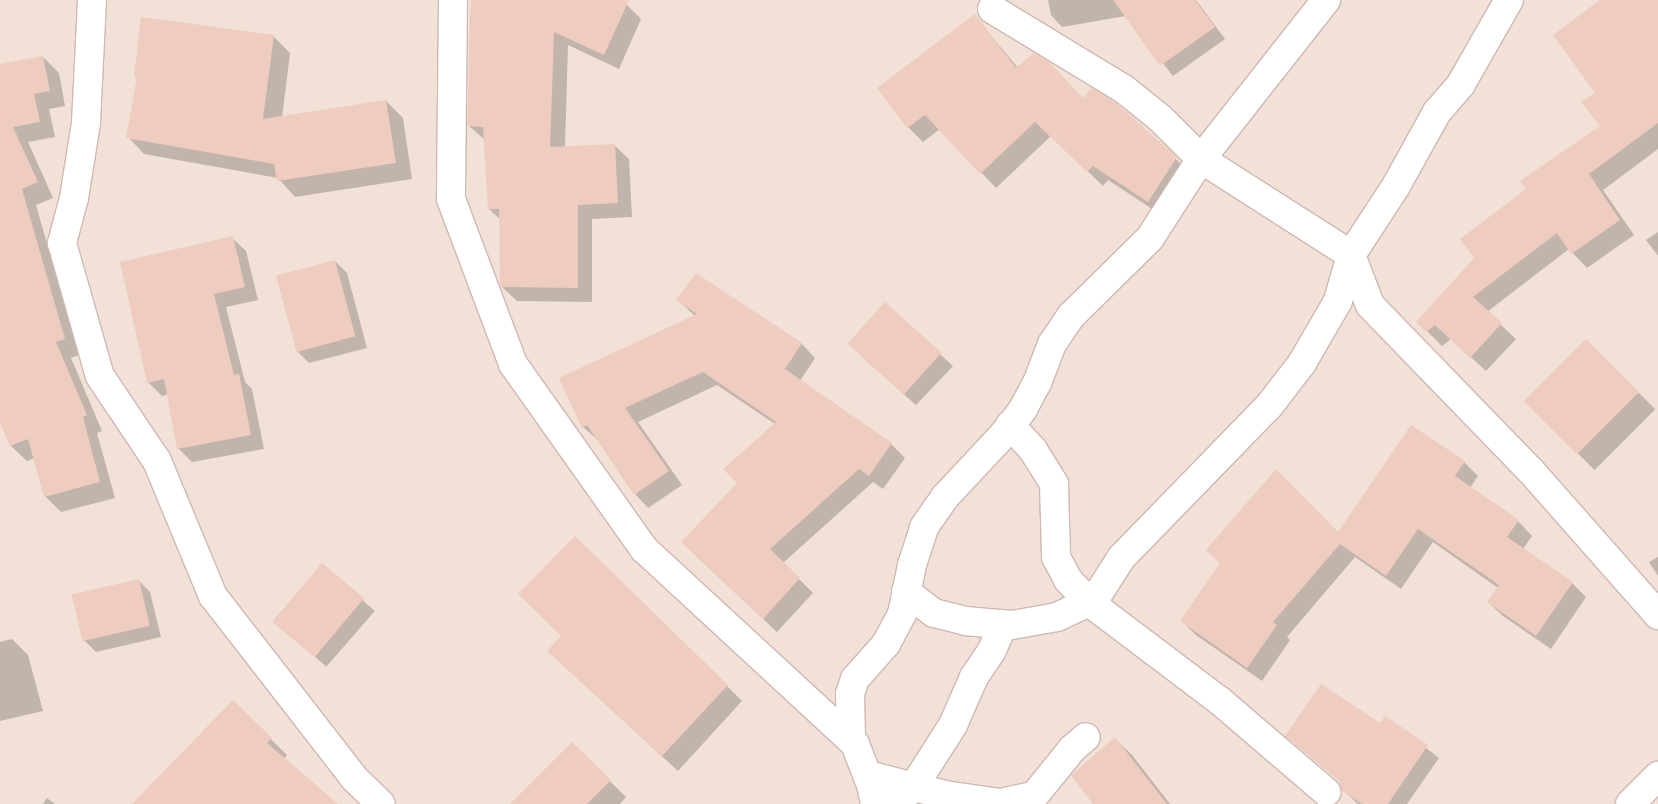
<!DOCTYPE html>
<html>
<head>
<meta charset="utf-8">
<style>
	body { margin:0 }
	#map { position:relative; width:1658px; height:804px; overflow:hidden; background:#fbf0e7; font-family:"Archivo Narrow",sans-serif }
	div>[style] { position:absolute }
	[style*='--x'] { left:calc(var(--x)*1px); top:calc(var(--y)*1px); width:calc(var(--w)*1px); rotate:calc(var(--a)*1deg) }
	.residential>* { inset:0; background:#f2e1d6; transform-origin:0 0 }
	.shadow>* { inset:0; background:#0003; transform-origin:0 0 }
	.building>* { inset:0; background:#eeccc0; transform-origin:0 0 }
	.roads { filter:drop-shadow(1px 0 #ceb9b1) drop-shadow(-1px 0 #ceb9b1) drop-shadow(0 1px #ceb9b1) drop-shadow(0 -1px #ceb9b1) }
	.minor>* { height:28px; margin:-14px; padding:0 14px; transform-origin:14px; border-radius:14px; background:#fff }
	span { translate:-50% -50%; white-space:nowrap; text-align:center; line-height:1.15; -webkit-text-stroke:5px #fef5ed; paint-order:stroke }
</style>
</head>
<body>
<div id="map">
	<div class="residential">
		<div style="left:0;top:0;width:1658px;height:804px"></div>
	</div>
	<div class="shadow">
		<div style="clip-path:polygon(482px 0,616px 0,627px 5px,641px 19px,619px 69px,568px 45px,565px 147px,614px 145px,629px 159px,632px 217px,592px 219px,592px 302px,517px 301px,502px 287px,500px 219px,489px 209px,485px 140px,469px 126px,470px 15px,475px 15px)"></div>
		<div style="clip-path:polygon(1048px 0,1196px 0,1225px 39px,1173px 76px,1126px 16px,1062px 27px,1051px 15px)"></div>
		<div style="clip-path:polygon(1602px 0,1658px 0,1658px 149px,1603px 190px,1634px 235px,1587px 268px,1569px 249px,1487px 312px,1516px 339px,1486px 371px,1451px 339px,1442px 346px,1418px 322px,1476px 258px,1528px 189px,1601px 127px,1596px 93px)"></div>
		<div style="clip-path:polygon(975px 16px,1018px 68px,1083px 99px,1115px 104px,1191px 173px,1163px 216px,1108px 180px,1103px 186px,1051px 136px,996px 188px,940px 129px,923px 142px,908px 127px,878px 88px)"></div>
		<div style="clip-path:polygon(273px 36px,290px 53px,282px 118px,386px 101px,403px 118px,412px 179px,295px 197px,278px 178px,144px 154px,128px 137px,138px 78px,135px 76px)"></div>
		<div style="clip-path:polygon(43px 57px,59px 73px,65px 106px,49px 109px,55px 137px,28px 142px,53px 198px,36px 205px,79px 355px,71px 358px,102px 431px,97px 433px,115px 498px,61px 512px,45px 496px,35px 458px,27px 461px,11px 446px,0 419px,0 65px)"></div>
		<div style="clip-path:polygon(1658px 232px,1658px 256px,1646px 240px)"></div>
		<div style="clip-path:polygon(232px 238px,246px 251px,258px 300px,226px 307px,245px 382px,252px 389px,264px 449px,192px 462px,178px 448px,168px 394px,162px 396px,148px 382px)"></div>
		<div style="clip-path:polygon(335px 261px,347px 273px,367px 348px,309px 363px,298px 352px,277px 277px)"></div>
		<div style="clip-path:polygon(696px 274px,802px 344px,815px 358px,800px 381px,891px 444px,905px 458px,883px 489px,873px 482px,783px 563px,813px 593px,777px 632px,696px 556px,775px 424px,717px 385px,638px 422px,682px 485px,648px 508px,635px 494px,598px 440px,583px 427px,695px 316px,678px 300px)"></div>
		<div style="clip-path:polygon(885px 304px,953px 366px,916px 405px,860px 355px)"></div>
		<div style="left:1586px;top:340px;width:98px;height:86px;rotate:45deg"></div>
		<div style="clip-path:polygon(1464px 462px,1478px 476px,1470px 488px,1518px 521px,1532px 536px,1523px 549px,1572px 583px,1586px 597px,1551px 649px,1503px 616px,1488px 602px,1498px 588px,1433px 542px,1401px 589px,1355px 557px,1287px 637px,1290px 640px,1262px 681px,1196px 635px,1182px 621px,1221px 564px,1207px 550px,1338px 534px)"></div>
		<div style="clip-path:polygon(1658px 557px,1658px 576px,1649px 562px)"></div>
		<div style="left:322px;top:565px;width:70px;height:74px;rotate:41deg"></div>
		<div style="clip-path:polygon(138px 580px,150px 592px,161px 637px,96px 652px,84px 640px)"></div>
		<div style="clip-path:polygon(12px 639px,28px 655px,43px 711px,0 721px,0 642px)"></div>
		<div style="clip-path:polygon(564px 666px,727px 686px,742px 701px,678px 771px)"></div>
		<div style="clip-path:polygon(233px 702px,287px 755px,284px 759px,335px 804px,142px 804px)"></div>
		<div style="clip-path:polygon(1385px 717px,1439px 758px,1407px 804px,1358px 804px,1342px 789px,1342px 783px,1287px 736px,1380px 725px)"></div>
		<div style="clip-path:polygon(1115px 739px,1132px 755px,1170px 804px,1095px 804px)"></div>
		<div style="clip-path:polygon(572px 744px,626px 797px,620px 804px,512px 804px)"></div>
		<div style="clip-path:polygon(47px 798px,55px 804px,43px 804px)"></div>
	</div>
	<div class="building">
		<div style="clip-path:polygon(471px 0,629px 0,604px 55px,554px 32px,550px 147px,615px 144px,618px 203px,578px 205px,578px 288px,501px 287px,500px 284px,499px 209px,488px 209px,483px 127px,467px 126px)"></div>
		<div style="clip-path:polygon(1113px 0,1195px 0,1215px 27px,1160px 66px)"></div>
		<div style="clip-path:polygon(1600px 0,1658px 0,1658px 123px,1589px 174px,1620px 220px,1571px 254px,1557px 233px,1473px 297px,1502px 323px,1470px 358px,1435px 325px,1426px 332px,1416px 322px,1474px 258px,1460px 239px,1526px 189px,1520px 181px,1600px 126px,1581px 102px,1595px 93px,1553px 35px)"></div>
		<div style="clip-path:polygon(975px 14px,1016px 68px,1034px 53px,1050px 63px,1083px 98px,1092px 88px,1116px 103px,1177px 157px,1148px 202px,1093px 166px,1087px 172px,1035px 122px,980px 174px,925px 115px,907px 128px,877px 88px)"></div>
		<div style="clip-path:polygon(141px 17px,274px 35px,263px 119px,386px 100px,396px 163px,277px 181px,274px 164px,126px 138px,137px 77px,134px 76px)"></div>
		<div style="clip-path:polygon(43px 56px,50px 91px,34px 94px,40px 122px,13px 127px,38px 182px,22px 189px,65px 339px,56px 342px,87px 415px,83px 417px,100px 482px,44px 497px,28px 439px,10px 446px,0 423px,0 64px)"></div>
		<div style="clip-path:polygon(233px 236px,245px 287px,214px 294px,234px 375px,239px 374px,251px 435px,177px 449px,164px 379px,147px 383px,120px 262px)"></div>
		<div style="left:335px;top:260px;width:79px;height:61px;rotate:75deg"></div>
		<div style="clip-path:polygon(696px 273px,802px 343px,785px 369px,892px 443px,869px 476px,859px 469px,770px 549px,800px 578px,763px 619px,681px 542px,737px 483px,723px 469px,776px 422px,703px 372px,625px 408px,669px 471px,634px 495px,587px 425px,582px 428px,559px 378px,697px 314px,676px 300px)"></div>
		<div style="left:885px;top:302px;width:76px;height:56px;rotate:42deg"></div>
		<div style="left:1586px;top:339px;width:75px;height:88px;rotate:45deg"></div>
		<div style="clip-path:polygon(1411px 425px,1465px 461px,1455px 476px,1519px 520px,1507px 537px,1573px 582px,1536px 636px,1487px 602px,1499px 585px,1418px 529px,1386px 576px,1340px 544px,1273px 622px,1277px 625px,1247px 668px,1180px 621px,1220px 563px,1206px 550px,1276px 469px,1338px 532px)"></div>
		<div style="clip-path:polygon(575px 536px,728px 685px,662px 756px,547px 651px,561px 636px,518px 594px)"></div>
		<div style="left:322px;top:563px;width:55px;height:77px;rotate:40deg"></div>
		<div style="left:139px;top:579px;width:48px;height:69px;rotate:77deg"></div>
		<div style="clip-path:polygon(1321px 684px,1380px 723px,1385px 716px,1428px 745px,1388px 804px,1362px 804px,1341px 790px,1340px 781px,1285px 736px)"></div>
		<div style="clip-path:polygon(233px 700px,272px 738px,267px 743px,338px 804px,132px 804px)"></div>
		<div style="clip-path:polygon(1115px 737px,1167px 804px,1093px 804px,1071px 775px)"></div>
		<div style="clip-path:polygon(572px 742px,611px 780px,587px 804px,510px 804px)"></div>
	</div>
	<div class="roads">
		<div class="minor">
			<div style="--x:92;--y:0;--w:123;--a:92.8"></div>
			<div style="--x:86;--y:123;--w:76;--a:99.1"></div>
			<div style="--x:74;--y:198;--w:47;--a:104.9"></div>
			<div style="--x:62;--y:243;--w:138;--a:74.1"></div>
			<div style="--x:100;--y:376;--w:102;--a:56.2"></div>
			<div style="--x:157;--y:461;--w:146;--a:67.5"></div>
			<div style="--x:213;--y:596;--w:230;--a:52.2"></div>
			<div style="--x:354;--y:778;--w:37;--a:44"></div>
			<div style="--x:453;--y:0;--w:199;--a:90.6"></div>
			<div style="--x:451;--y:199;--w:176;--a:69.4"></div>
			<div style="--x:513;--y:364;--w:227;--a:54.7"></div>
			<div style="--x:644;--y:549;--w:287;--a:42.7"></div>
			<div style="--x:855;--y:744;--w:44;--a:68.7"></div>
			<div style="--x:871;--y:785;--w:19;--a:78"></div>
			<div style="--x:992;--y:9;--w:156;--a:31.3"></div>
			<div style="--x:1125;--y:90;--w:45;--a:38.7"></div>
			<div style="--x:1160;--y:118;--w:58;--a:45"></div>
			<div style="--x:1201;--y:159;--w:178;--a:32.6"></div>
			<div style="--x:1351;--y:255;--w:53;--a:69.2"></div>
			<div style="--x:1370;--y:305;--w:231;--a:45.9"></div>
			<div style="--x:1531;--y:471;--w:192;--a:48.6"></div>
			<div style="--x:1010;--y:425;--w:34;--a:47"></div>
			<div style="--x:1033;--y:450;--w:40;--a:58"></div>
			<div style="--x:1054;--y:484;--w:73;--a:88.4"></div>
			<div style="--x:1056;--y:557;--w:26;--a:62"></div>
			<div style="--x:1068;--y:580;--w:30;--a:46"></div>
			<div style="--x:1089;--y:602;--w:164;--a:37.1"></div>
			<div style="--x:1220;--y:701;--w:140;--a:40.6"></div>
			<div style="--x:906;--y:592;--w:35;--a:37"></div>
			<div style="--x:934;--y:613;--w:32;--a:14"></div>
			<div style="--x:965;--y:621;--w:47;--a:4.9"></div>
			<div style="--x:1012;--y:625;--w:46;--a:-10.1"></div>
			<div style="--x:1057;--y:617;--w:42;--a:-25.3"></div>
			<div style="--x:1095;--y:599;--w:49;--a:-57.6"></div>
			<div style="--x:1121;--y:558;--w:212;--a:-45.8"></div>
			<div style="--x:1269;--y:406;--w:54;--a:-52.5"></div>
			<div style="--x:1302;--y:363;--w:72;--a:-59.9"></div>
			<div style="--x:1338;--y:301;--w:48;--a:-74.2"></div>
			<div style="--x:1351;--y:255;--w:82;--a:-56.9"></div>
			<div style="--x:1396;--y:186;--w:85;--a:-61"></div>
			<div style="--x:1437;--y:112;--w:37;--a:-49"></div>
			<div style="--x:1461;--y:84;--w:97;--a:-60.3"></div>
			<div style="--x:851;--y:740;--w:46;--a:-91.2"></div>
			<div style="--x:850;--y:694;--w:16;--a:-72"></div>
			<div style="--x:855;--y:679;--w:47;--a:-48.5"></div>
			<div style="--x:886;--y:644;--w:34;--a:-62"></div>
			<div style="--x:902;--y:614;--w:50;--a:-78.5"></div>
			<div style="--x:912;--y:565;--w:40;--a:-72"></div>
			<div style="--x:924;--y:527;--w:37;--a:-55"></div>
			<div style="--x:945;--y:497;--w:85;--a:-46.9"></div>
			<div style="--x:1003;--y:435;--w:33;--a:-52"></div>
			<div style="--x:1023;--y:409;--w:30;--a:-62"></div>
			<div style="--x:1037;--y:383;--w:42;--a:-69"></div>
			<div style="--x:1052;--y:344;--w:34;--a:-56"></div>
			<div style="--x:1071;--y:316;--w:111;--a:-44.6"></div>
			<div style="--x:1150;--y:238;--w:94;--a:-57.2"></div>
			<div style="--x:1201;--y:159;--w:202;--a:-51.8"></div>
			<div style="--x:868;--y:775;--w:80;--a:14.6"></div>
			<div style="--x:945;--y:795;--w:56;--a:8.3"></div>
			<div style="--x:1000;--y:803;--w:35;--a:-12"></div>
			<div style="--x:1034;--y:796;--w:60;--a:-51"></div>
			<div style="--x:1072;--y:749;--w:18;--a:-41"></div>
			<div style="--x:896;--y:804;--w:25;--a:-45"></div>
			<div style="--x:914;--y:786;--w:72;--a:-57.4"></div>
			<div style="--x:953;--y:725;--w:52;--a:-66.4"></div>
			<div style="--x:974;--y:677;--w:30;--a:-56"></div>
			<div style="--x:991;--y:652;--w:30;--a:-66"></div>
			<div style="--x:1630;--y:804;--w:40;--a:-45"></div>
		</div>
	</div>
</div>
</body>
</html>
